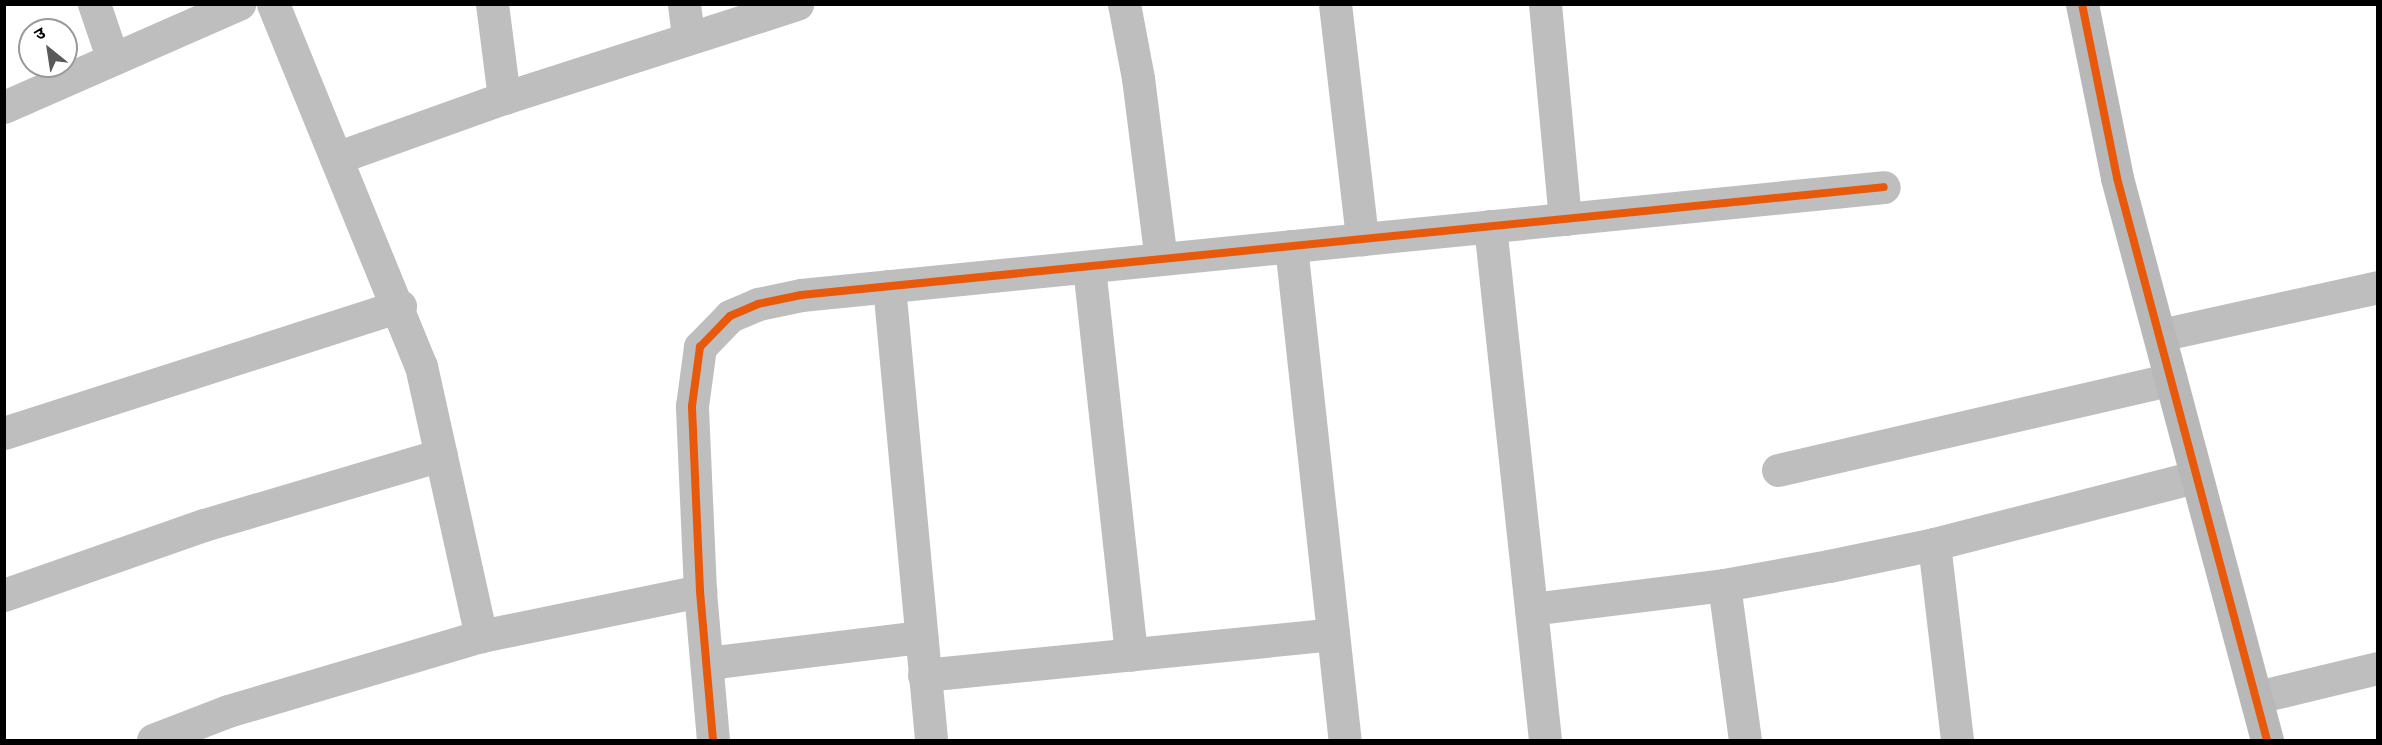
<!DOCTYPE html>
<html>
<head>
<meta charset="utf-8">
<style>
	body { margin:0 }
	#map { position:relative; width:2382px; height:745px; overflow:hidden; background:#fff; font-family:Roboto,"Noto Sans Devanagari",sans-serif }
	div>[style] { position:absolute }
	[style*='--x'] { left:calc(var(--x)*1px); top:calc(var(--y)*1px); width:calc(var(--w)*1px); rotate:calc(var(--a)*1deg) }
	.street>* { height:33px; margin:-16.5px; padding:0 16.5px; transform-origin:16.5px; border-radius:16.5px; background:#bebebe }
	.secondary>* { height:33px; margin:-16.5px; padding:0 16.5px; transform-origin:16.5px; border-radius:16.5px; background:#b8b8b8 }
	.cycleway>* { height:8px; margin:-4px; padding:0 4px; transform-origin:4px; border-radius:4px; background:#e8590c }
	span { translate:-50% -50%; white-space:nowrap; text-align:center; line-height:1.15; -webkit-text-stroke:5px #fff; paint-order:stroke }
	.frame { position:absolute; inset:0; border:6px solid #000; pointer-events:none }
	.north { position:absolute; left:18px; top:18px; width:60px; height:60px; box-sizing:border-box; background:#fff; border:2px solid #999; border-radius:50%; rotate:330deg; font-size:16px; font-weight:700; line-height:24px; text-align:center; color:#000 }
	.north::after { content:''; display:block; margin:auto; width:21px; height:27px; background:#595959; clip-path:polygon(50% 0,100% 100%,50% 72%,0 100%) }
</style>
</head>
<body>
<div id="map">
	<div class="street">
		<div style="--x:94;--y:4;--w:56;--a:71.2"></div>
		<div style="--x:273;--y:4;--w:391;--a:67.8"></div>
		<div style="--x:421;--y:366;--w:277;--a:77.5"></div>
		<div style="--x:492;--y:4;--w:95;--a:82.7"></div>
		<div style="--x:684;--y:4;--w:34;--a:83"></div>
		<div style="--x:1124;--y:4;--w:75;--a:79.3"></div>
		<div style="--x:1138;--y:78;--w:182;--a:82.8"></div>
		<div style="--x:1335;--y:4;--w:237;--a:83.4"></div>
		<div style="--x:1545;--y:4;--w:216;--a:84.7"></div>
		<div style="--x:4;--y:107;--w:257;--a:-23.7"></div>
		<div style="--x:336;--y:158;--w:178;--a:-19.7"></div>
		<div style="--x:504;--y:98;--w:308;--a:-17.8"></div>
		<div style="--x:1490;--y:226;--w:517;--a:83.89"></div>
		<div style="--x:1291;--y:246;--w:497;--a:83.8"></div>
		<div style="--x:1089;--y:267;--w:390;--a:83.8"></div>
		<div style="--x:889;--y:286;--w:456;--a:84.7"></div>
		<div style="--x:2160;--y:335;--w:223;--a:-12.4"></div>
		<div style="--x:4;--y:433;--w:416;--a:-17.8"></div>
		<div style="--x:1778;--y:470;--w:403;--a:-13"></div>
		<div style="--x:1934;--y:544;--w:197;--a:83.3"></div>
		<div style="--x:1724;--y:585;--w:156;--a:82.3"></div>
		<div style="--x:4;--y:595;--w:212;--a:-19.3"></div>
		<div style="--x:204;--y:525;--w:247;--a:-16.5"></div>
		<div style="--x:1531;--y:609;--w:194;--a:-7.1"></div>
		<div style="--x:1724;--y:585;--w:107;--a:-10.3"></div>
		<div style="--x:1829;--y:566;--w:107;--a:-11.8"></div>
		<div style="--x:1934;--y:544;--w:269;--a:-14.4"></div>
		<div style="--x:708;--y:663;--w:215;--a:-7"></div>
		<div style="--x:924;--y:675;--w:411;--a:-5.7"></div>
		<div style="--x:2257;--y:697;--w:124;--a:-13.5"></div>
		<div style="--x:153;--y:740;--w:80;--a:-21.1"></div>
		<div style="--x:228;--y:711;--w:264;--a:-16.5"></div>
		<div style="--x:481;--y:636;--w:224;--a:-11.6"></div>
		<div style="--x:713;--y:740;--w:150;--a:-95"></div>
		<div style="--x:700;--y:591;--w:185;--a:-92.5"></div>
		<div style="--x:692;--y:406;--w:60;--a:-82.3"></div>
		<div style="--x:700;--y:347;--w:43;--a:-45.9"></div>
		<div style="--x:730;--y:316;--w:30;--a:-23"></div>
		<div style="--x:758;--y:304;--w:44;--a:-11.8"></div>
		<div style="--x:801;--y:295;--w:1088;--a:-5.69"></div>
	</div>
	<div class="secondary">
		<div style="--x:2082;--y:4;--w:177;--a:78.6"></div>
		<div style="--x:2117;--y:178;--w:582;--a:75.06"></div>
	</div>
	<div class="cycleway">
		<div style="--x:2082;--y:4;--w:177;--a:78.6"></div>
		<div style="--x:2117;--y:178;--w:582;--a:75.06"></div>
		<div style="--x:713;--y:740;--w:150;--a:-95"></div>
		<div style="--x:700;--y:591;--w:185;--a:-92.5"></div>
		<div style="--x:692;--y:406;--w:60;--a:-82.3"></div>
		<div style="--x:700;--y:347;--w:43;--a:-45.9"></div>
		<div style="--x:730;--y:316;--w:30;--a:-23"></div>
		<div style="--x:758;--y:304;--w:44;--a:-11.8"></div>
		<div style="--x:801;--y:295;--w:1088;--a:-5.69"></div>
	</div>
	<div class="frame"></div>
	<div class="north">उ</div>
</div>
</body>
</html>
